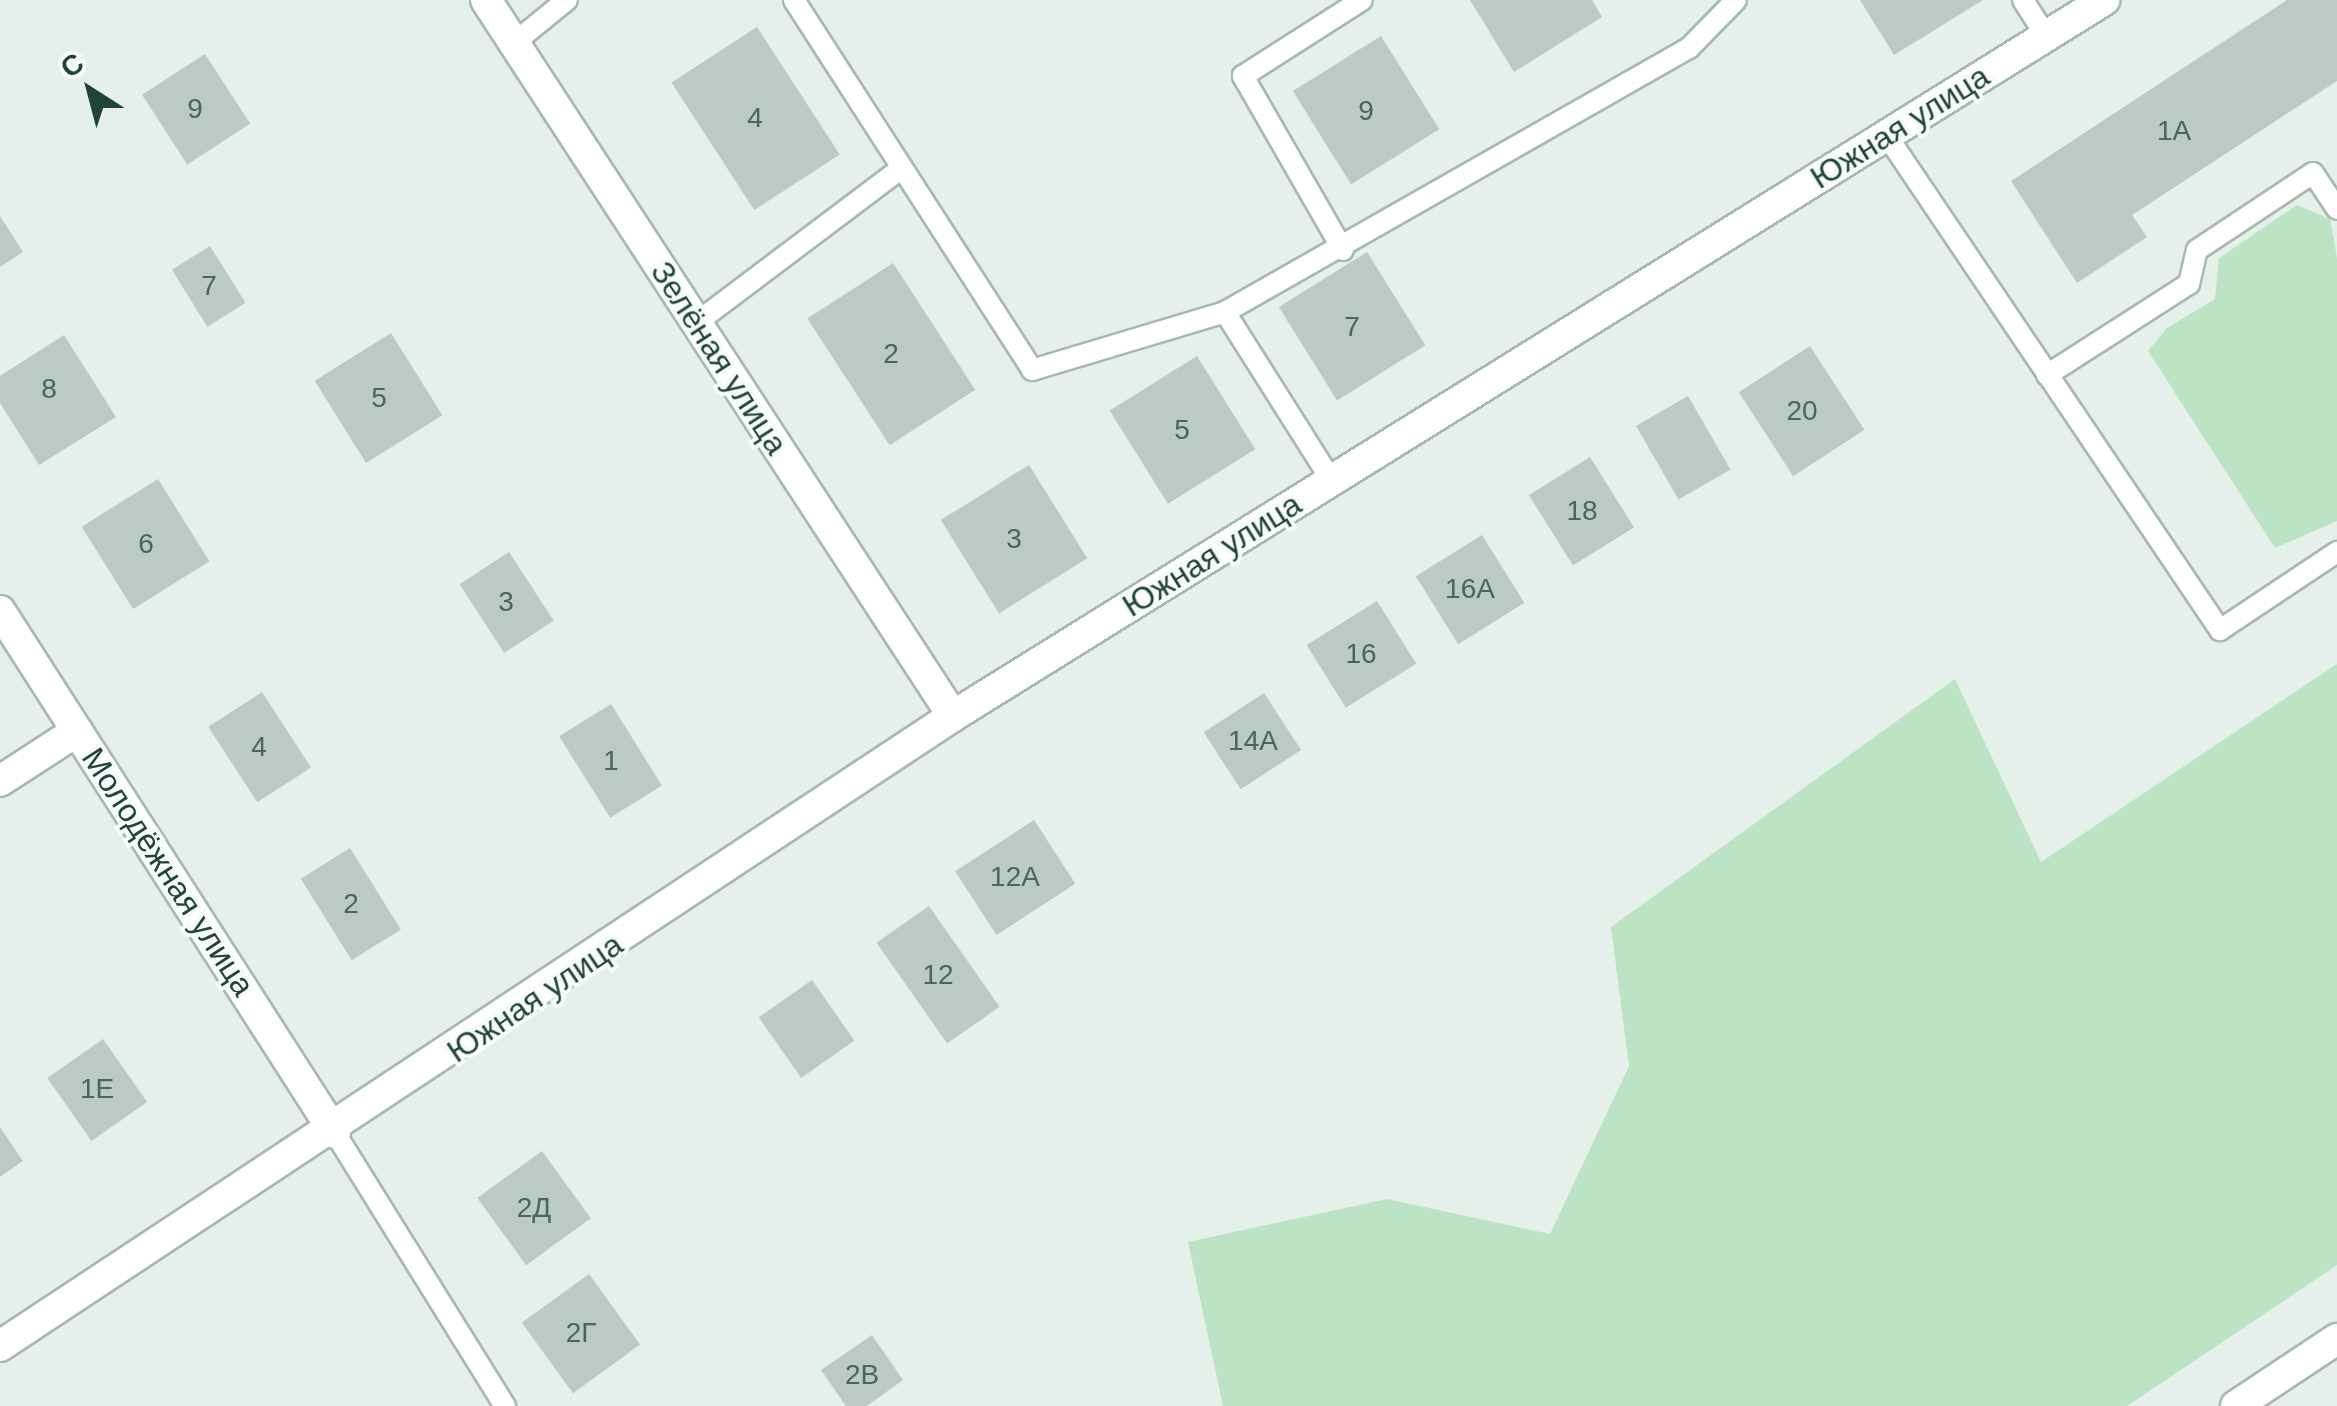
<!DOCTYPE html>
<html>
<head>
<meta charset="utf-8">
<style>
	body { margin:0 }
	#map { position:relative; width:2337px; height:1406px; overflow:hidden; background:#e5f0ea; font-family:Arial,sans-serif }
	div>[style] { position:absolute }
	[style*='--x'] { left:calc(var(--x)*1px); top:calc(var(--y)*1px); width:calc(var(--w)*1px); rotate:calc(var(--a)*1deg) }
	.green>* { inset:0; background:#bce3c3 }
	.building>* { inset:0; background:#bacbc3; transform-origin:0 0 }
	.roads { filter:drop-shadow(2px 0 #a7b9b1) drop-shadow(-2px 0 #a7b9b1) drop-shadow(0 2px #a7b9b1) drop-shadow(0 -2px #a7b9b1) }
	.service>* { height:20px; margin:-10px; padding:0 10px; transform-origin:10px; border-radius:10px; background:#fff }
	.minor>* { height:30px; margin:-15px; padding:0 15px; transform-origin:15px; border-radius:15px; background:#fff }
	.secondary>* { height:30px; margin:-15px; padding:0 15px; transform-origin:15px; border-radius:15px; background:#fff }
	span { translate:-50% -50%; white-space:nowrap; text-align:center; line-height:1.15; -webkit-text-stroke:8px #f7fbf8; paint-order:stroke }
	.number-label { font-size:28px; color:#48665b }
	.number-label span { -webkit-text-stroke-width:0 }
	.street-label { font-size:32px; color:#224438 }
	.north { position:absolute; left:40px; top:40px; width:100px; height:100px; -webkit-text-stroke:8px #f7fbf8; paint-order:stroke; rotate:324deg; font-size:28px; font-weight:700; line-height:40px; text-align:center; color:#224438 }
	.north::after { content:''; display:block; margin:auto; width:35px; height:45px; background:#224438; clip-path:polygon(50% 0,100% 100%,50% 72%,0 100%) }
</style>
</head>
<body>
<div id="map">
	<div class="green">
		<div style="clip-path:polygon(2297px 205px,2330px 219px,2337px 258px,2337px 521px,2275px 548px,2148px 351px,2167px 328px,2215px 299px,2219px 258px)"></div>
		<div style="clip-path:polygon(2337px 664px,2337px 1265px,2127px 1406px,1223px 1406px,1188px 1242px,1387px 1199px,1550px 1234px,1629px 1066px,1611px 927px,1955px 679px,2041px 862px)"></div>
	</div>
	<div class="building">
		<div style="clip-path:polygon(1470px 0,1592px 0,1602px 17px,1514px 72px)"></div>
		<div style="clip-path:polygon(1860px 0,1983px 0,1894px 55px)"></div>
		<div style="clip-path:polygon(2287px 0,2337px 0,2337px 81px,2132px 215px,2147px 237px,2077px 283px,2011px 181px)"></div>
		<div style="left:757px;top:27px;width:152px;height:102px;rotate:57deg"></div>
		<div style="left:1381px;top:36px;width:110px;height:104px;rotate:58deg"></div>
		<div style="left:205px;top:54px;width:83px;height:75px;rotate:57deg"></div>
		<div style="clip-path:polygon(0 216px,23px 252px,0 267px)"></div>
		<div style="left:210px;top:246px;width:67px;height:45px;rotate:58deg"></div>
		<div style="left:1367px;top:252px;width:110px;height:104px;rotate:58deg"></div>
		<div style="left:893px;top:263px;width:151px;height:102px;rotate:57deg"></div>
		<div style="left:391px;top:333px;width:97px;height:90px;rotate:58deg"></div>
		<div style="clip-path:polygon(64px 335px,116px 417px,39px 465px,0 403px,0 376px)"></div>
		<div style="left:1810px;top:346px;width:100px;height:85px;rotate:57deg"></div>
		<div style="left:1197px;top:356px;width:110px;height:103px;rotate:58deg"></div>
		<div style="left:1688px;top:396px;width:85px;height:60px;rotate:60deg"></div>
		<div style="left:1590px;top:457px;width:83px;height:72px;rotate:58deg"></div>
		<div style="left:1029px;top:465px;width:110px;height:104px;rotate:58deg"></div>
		<div style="left:158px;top:479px;width:97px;height:90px;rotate:58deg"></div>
		<div style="left:1482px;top:535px;width:80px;height:78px;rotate:58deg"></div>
		<div style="left:509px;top:552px;width:82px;height:59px;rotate:57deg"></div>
		<div style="left:1377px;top:601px;width:74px;height:83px;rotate:58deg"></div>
		<div style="left:262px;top:692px;width:90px;height:64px;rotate:57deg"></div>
		<div style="left:1264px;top:693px;width:68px;height:72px;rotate:57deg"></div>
		<div style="left:611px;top:704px;width:96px;height:61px;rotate:58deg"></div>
		<div style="left:1034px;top:820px;width:76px;height:94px;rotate:57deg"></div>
		<div style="left:350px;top:848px;width:96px;height:58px;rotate:58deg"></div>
		<div style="left:929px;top:906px;width:123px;height:64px;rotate:55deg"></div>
		<div style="left:812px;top:980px;width:74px;height:65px;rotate:55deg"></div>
		<div style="left:103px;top:1039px;width:77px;height:68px;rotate:55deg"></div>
		<div style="clip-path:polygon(0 1127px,23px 1161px,0 1177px)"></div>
		<div style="left:542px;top:1151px;width:83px;height:80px;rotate:54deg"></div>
		<div style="left:589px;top:1274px;width:87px;height:83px;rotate:54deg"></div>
		<div style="clip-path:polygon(872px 1335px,903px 1380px,867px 1406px,846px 1406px,821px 1370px)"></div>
	</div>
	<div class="roads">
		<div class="service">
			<div style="--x:794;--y:0;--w:440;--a:57.2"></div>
			<div style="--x:1032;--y:370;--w:202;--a:-16.7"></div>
			<div style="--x:1225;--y:312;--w:200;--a:57.7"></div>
			<div style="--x:2023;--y:0;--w:43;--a:57.4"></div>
			<div style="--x:514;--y:43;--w:68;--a:-39.1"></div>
			<div style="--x:1887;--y:136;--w:596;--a:56.02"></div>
			<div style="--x:2220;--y:630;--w:141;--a:-33.7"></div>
			<div style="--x:1343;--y:250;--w:201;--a:-119.9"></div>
			<div style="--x:1243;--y:76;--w:141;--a:-32.6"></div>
			<div style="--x:1225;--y:312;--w:534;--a:-29.64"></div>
			<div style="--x:1689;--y:48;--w:67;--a:-45.6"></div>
			<div style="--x:696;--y:323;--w:258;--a:-37"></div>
			<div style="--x:2047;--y:375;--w:169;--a:-32.7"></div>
			<div style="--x:2189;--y:284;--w:35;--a:-77"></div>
			<div style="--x:2197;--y:250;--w:139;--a:-33.6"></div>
			<div style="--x:2313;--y:173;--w:43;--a:56.3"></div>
			<div style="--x:335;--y:1133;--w:322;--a:58.1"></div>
		</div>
		<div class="minor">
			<div style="--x:486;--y:0;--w:855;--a:56.89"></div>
			<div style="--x:0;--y:611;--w:620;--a:57.31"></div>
			<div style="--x:0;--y:781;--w:92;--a:-33"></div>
			<div style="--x:0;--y:1346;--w:1142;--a:-33.47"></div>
			<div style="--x:953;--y:716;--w:1356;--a:-31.88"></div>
		</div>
		<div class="secondary">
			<div style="--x:2236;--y:1406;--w:121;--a:-33.6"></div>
		</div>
	</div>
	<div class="number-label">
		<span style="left:195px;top:109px">9</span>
		<span style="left:1366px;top:111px">9</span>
		<span style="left:755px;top:118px">4</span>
		<span style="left:2174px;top:131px">1А</span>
		<span style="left:209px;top:286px">7</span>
		<span style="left:1352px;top:327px">7</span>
		<span style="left:891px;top:354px">2</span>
		<span style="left:49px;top:389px">8</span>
		<span style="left:379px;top:398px">5</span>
		<span style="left:1802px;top:411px">20</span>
		<span style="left:1182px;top:430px">5</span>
		<span style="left:1582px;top:511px">18</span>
		<span style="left:1014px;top:539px">3</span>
		<span style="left:146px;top:544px">6</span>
		<span style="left:1470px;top:589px">16А</span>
		<span style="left:506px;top:602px">3</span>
		<span style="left:1361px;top:654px">16</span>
		<span style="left:1253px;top:741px">14А</span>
		<span style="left:259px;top:747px">4</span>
		<span style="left:611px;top:761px">1</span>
		<span style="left:1015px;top:877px">12А</span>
		<span style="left:351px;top:904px">2</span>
		<span style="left:938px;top:975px">12</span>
		<span style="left:97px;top:1089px">1Е</span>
		<span style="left:534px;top:1208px">2Д</span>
		<span style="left:581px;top:1333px">2Г</span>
		<span style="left:862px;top:1375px">2В</span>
	</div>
	<div class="street-label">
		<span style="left:1900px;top:127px;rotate:-32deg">Южная улица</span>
		<span style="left:719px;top:358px;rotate:57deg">Зелёная улица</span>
		<span style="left:1212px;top:555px;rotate:-32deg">Южная улица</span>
		<span style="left:168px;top:872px;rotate:57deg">Молодёжная улица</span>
		<span style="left:535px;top:998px;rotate:-34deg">Южная улица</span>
	</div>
	<div class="north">С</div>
</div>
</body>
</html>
